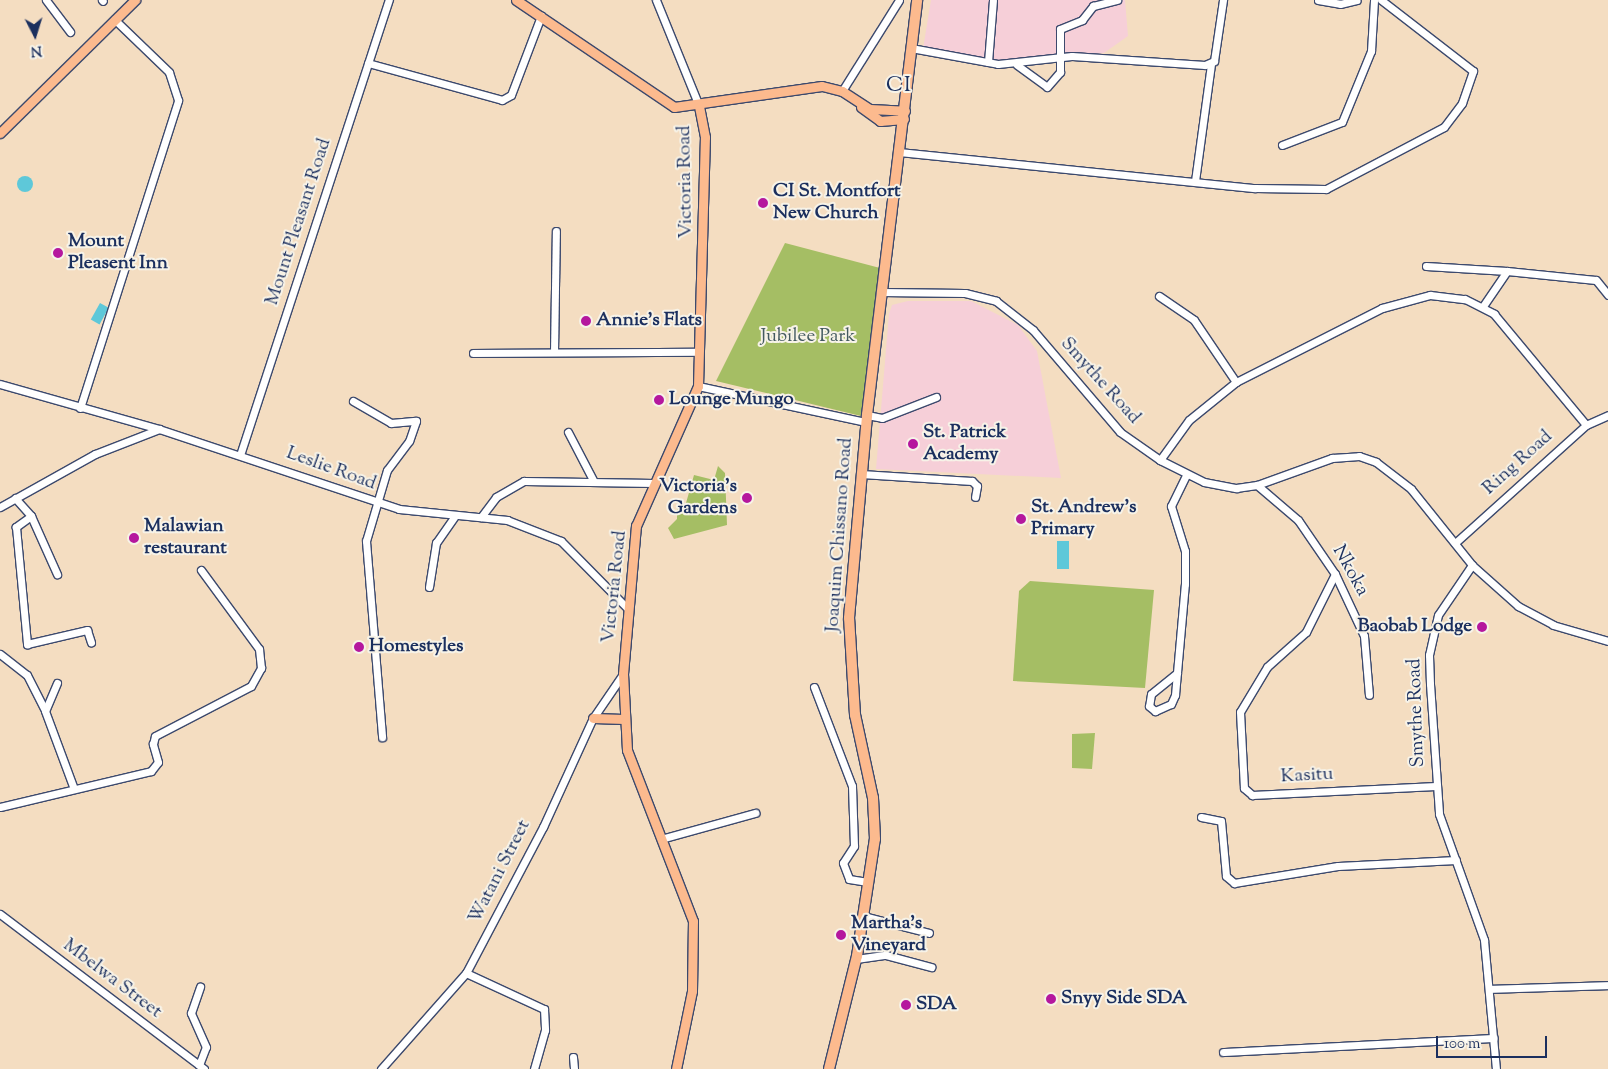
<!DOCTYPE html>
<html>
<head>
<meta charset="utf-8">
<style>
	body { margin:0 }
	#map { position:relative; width:1608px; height:1069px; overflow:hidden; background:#f4ddc1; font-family:"Sorts Mill Goudy",serif }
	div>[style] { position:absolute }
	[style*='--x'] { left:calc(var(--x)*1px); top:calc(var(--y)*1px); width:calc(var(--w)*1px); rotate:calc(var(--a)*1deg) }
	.built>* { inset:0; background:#f6cfd8 }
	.green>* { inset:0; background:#a5be64 }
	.water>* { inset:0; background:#5ec8d9; transform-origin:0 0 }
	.round { border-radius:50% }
	.roads { filter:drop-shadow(1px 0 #3c496d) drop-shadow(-1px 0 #3c496d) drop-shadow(0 1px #3c496d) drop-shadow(0 -1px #3c496d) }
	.minor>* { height:7px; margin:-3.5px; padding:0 3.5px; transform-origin:3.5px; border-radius:3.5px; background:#fff }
	.major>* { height:9px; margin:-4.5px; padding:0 4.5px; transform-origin:4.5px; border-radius:4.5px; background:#fcba8e }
	.highway>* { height:10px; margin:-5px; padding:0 5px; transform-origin:5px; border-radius:5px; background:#fcba8e }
	.dots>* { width:14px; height:14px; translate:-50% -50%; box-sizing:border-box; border:2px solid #f7f3e8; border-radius:50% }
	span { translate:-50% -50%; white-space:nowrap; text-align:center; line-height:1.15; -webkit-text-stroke:4px #f7f3e8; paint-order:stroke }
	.street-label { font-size:19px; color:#1b2f5e }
	.poi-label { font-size:19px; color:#1b2f5e; font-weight:700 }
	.left { translate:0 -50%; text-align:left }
	.right { translate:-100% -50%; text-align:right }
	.park-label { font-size:19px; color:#445a60 }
	.quarter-label { font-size:21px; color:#1b2f5e; letter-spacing:1px }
	.north { position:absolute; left:10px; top:10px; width:50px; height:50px; -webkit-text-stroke:4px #f7f3e8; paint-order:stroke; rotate:175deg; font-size:14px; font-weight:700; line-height:20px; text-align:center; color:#1b2f5e }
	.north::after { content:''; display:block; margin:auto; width:18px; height:22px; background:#1b2f5e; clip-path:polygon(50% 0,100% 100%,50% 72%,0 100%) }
	.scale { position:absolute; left:1436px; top:1036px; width:111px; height:22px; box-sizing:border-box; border:2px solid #1b2f5e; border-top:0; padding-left:6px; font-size:15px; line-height:18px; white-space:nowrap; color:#1b2f5e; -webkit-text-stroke:4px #f7f3e8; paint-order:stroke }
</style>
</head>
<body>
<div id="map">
	<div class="built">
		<div style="clip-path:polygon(931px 0,1125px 0,1128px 36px,1104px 53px,1004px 66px,922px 55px)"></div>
		<div style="clip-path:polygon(908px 301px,971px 301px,1018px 325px,1037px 351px,1061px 478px,876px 469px,889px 314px,892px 305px)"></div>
	</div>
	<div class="green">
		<div style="clip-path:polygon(785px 243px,880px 268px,861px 416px,716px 381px)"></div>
		<div style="clip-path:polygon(718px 466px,725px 473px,727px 525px,674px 539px,668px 528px,677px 519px,677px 508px,684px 510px,694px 475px,714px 480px)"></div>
		<div style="clip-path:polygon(1030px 581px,1154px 590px,1145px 688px,1013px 681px,1019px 591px)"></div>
		<div style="clip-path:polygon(1095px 733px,1092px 769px,1072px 768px,1072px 734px)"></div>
	</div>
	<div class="water">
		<div class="round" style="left:17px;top:176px;width:16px;height:16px"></div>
		<div style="left:100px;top:303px;width:10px;height:19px;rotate:29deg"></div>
		<div style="left:1057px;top:541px;width:12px;height:28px"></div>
	</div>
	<div class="roads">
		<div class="minor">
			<div style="--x:46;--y:0;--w:40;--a:53"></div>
			<div style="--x:102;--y:0;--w:1;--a:45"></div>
			<div style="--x:656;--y:0;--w:114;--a:67.9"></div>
			<div style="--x:1318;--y:0;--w:22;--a:10"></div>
			<div style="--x:1340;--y:4;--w:17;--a:-13"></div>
			<div style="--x:911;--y:48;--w:88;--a:10.4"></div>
			<div style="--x:998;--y:64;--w:74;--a:-6.2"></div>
			<div style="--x:1072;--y:56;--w:133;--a:3.9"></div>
			<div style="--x:1205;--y:65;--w:10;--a:-24"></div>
			<div style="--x:1214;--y:61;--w:62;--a:-81.6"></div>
			<div style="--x:988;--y:62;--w:62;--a:-85.4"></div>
			<div style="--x:368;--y:63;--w:139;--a:15.4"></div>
			<div style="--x:502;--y:100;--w:10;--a:-29"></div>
			<div style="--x:511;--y:95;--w:85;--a:-69.2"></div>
			<div style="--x:1017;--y:65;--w:37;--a:36"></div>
			<div style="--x:1047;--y:87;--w:20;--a:-49"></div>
			<div style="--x:1060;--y:72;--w:43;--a:-90"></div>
			<div style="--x:1060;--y:29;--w:24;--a:-22"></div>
			<div style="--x:1082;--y:20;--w:18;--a:-52"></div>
			<div style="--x:1093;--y:6;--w:25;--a:-14"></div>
			<div style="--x:842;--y:91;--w:107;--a:-57.9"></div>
			<div style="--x:1282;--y:145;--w:64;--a:-21"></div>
			<div style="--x:1342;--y:122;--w:77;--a:-67.8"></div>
			<div style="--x:1371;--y:51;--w:51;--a:-86.6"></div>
			<div style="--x:899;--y:152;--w:358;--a:5.8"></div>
			<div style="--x:1255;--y:188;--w:71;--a:0.8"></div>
			<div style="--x:1326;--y:189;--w:133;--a:-27.7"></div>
			<div style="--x:1444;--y:127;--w:30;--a:-53"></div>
			<div style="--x:1462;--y:103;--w:34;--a:-71"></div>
			<div style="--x:1473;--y:71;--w:116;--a:-142.3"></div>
			<div style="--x:1195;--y:181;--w:118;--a:-82.2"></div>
			<div style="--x:1426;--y:266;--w:81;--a:3.5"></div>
			<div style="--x:1507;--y:271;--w:42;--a:124.4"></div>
			<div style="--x:1507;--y:271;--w:89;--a:5.8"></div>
			<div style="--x:1596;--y:280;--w:19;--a:51"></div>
			<div style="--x:881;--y:292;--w:84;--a:0.7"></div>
			<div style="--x:965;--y:293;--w:32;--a:14"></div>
			<div style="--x:996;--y:301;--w:47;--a:38.1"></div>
			<div style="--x:1033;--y:330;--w:134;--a:49.5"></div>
			<div style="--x:1120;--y:432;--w:49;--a:35"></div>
			<div style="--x:1160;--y:460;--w:49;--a:26.6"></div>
			<div style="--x:1204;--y:482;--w:33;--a:11"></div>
			<div style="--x:1236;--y:488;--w:21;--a:-8"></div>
			<div style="--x:1257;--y:485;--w:80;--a:-19.8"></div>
			<div style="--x:1332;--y:458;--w:27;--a:-4"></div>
			<div style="--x:1359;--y:456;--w:18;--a:19"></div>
			<div style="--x:1376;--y:462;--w:44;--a:37.6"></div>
			<div style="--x:1411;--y:489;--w:97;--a:51.2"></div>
			<div style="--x:1472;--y:565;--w:62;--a:41.7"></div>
			<div style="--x:1518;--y:606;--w:40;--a:28"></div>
			<div style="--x:1553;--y:625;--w:57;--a:16.2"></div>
			<div style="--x:1159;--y:296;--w:42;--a:34.4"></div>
			<div style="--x:1194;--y:320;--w:75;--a:55.9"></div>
			<div style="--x:554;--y:352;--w:121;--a:-89.1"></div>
			<div style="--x:473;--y:353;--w:226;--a:-0.3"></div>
			<div style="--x:0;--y:384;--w:165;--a:15.8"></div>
			<div style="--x:159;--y:429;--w:253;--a:18.4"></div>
			<div style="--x:399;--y:509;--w:109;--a:5.8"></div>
			<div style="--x:507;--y:520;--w:58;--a:21.3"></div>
			<div style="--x:561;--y:541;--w:95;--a:45.4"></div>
			<div style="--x:698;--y:386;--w:172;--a:12.1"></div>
			<div style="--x:353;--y:401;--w:44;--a:30.1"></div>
			<div style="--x:391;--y:423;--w:25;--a:-5"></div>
			<div style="--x:416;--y:421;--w:21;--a:109"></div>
			<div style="--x:409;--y:441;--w:36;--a:127"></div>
			<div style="--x:387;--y:470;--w:74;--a:106.5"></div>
			<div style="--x:366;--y:541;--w:197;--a:85.3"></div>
			<div style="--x:80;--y:408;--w:323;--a:-72.3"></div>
			<div style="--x:178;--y:100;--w:29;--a:-108"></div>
			<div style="--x:169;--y:72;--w:76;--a:-136.1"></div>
			<div style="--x:867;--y:415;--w:15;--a:11"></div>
			<div style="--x:882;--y:418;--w:58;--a:-21.3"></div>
			<div style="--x:568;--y:432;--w:56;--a:62.5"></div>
			<div style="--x:240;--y:455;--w:479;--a:-71.9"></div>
			<div style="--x:1160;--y:460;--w:49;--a:-54.1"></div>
			<div style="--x:1189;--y:420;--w:60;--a:-39"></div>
			<div style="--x:1236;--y:382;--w:164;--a:-26.9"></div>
			<div style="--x:1382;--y:308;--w:50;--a:-15.2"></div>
			<div style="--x:1430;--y:295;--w:35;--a:7"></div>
			<div style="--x:1465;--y:299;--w:33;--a:27"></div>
			<div style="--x:1494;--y:314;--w:144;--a:50.3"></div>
			<div style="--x:861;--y:474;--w:111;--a:3.6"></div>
			<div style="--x:972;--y:481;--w:7;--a:45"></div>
			<div style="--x:977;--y:486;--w:11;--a:100"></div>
			<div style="--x:1257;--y:485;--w:54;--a:40.5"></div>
			<div style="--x:1298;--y:520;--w:65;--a:55.6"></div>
			<div style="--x:1335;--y:574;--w:68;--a:64.9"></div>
			<div style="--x:1364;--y:636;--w:59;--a:85.2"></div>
			<div style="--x:15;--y:498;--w:24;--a:48"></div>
			<div style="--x:31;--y:516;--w:64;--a:65.9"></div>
			<div style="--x:0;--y:507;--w:109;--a:-29.2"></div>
			<div style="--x:95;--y:454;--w:69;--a:-21.3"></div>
			<div style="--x:31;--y:516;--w:19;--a:144"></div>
			<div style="--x:16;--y:527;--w:118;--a:84.6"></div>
			<div style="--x:27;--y:644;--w:62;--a:-13.1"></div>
			<div style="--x:87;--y:630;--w:13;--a:72"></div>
			<div style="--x:481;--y:517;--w:25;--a:-53"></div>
			<div style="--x:496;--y:497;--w:32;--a:-30"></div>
			<div style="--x:524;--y:481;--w:130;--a:0.9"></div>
			<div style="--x:1455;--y:543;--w:176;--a:-42"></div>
			<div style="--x:1586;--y:425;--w:24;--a:-24"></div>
			<div style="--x:1472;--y:565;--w:60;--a:124.2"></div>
			<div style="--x:1438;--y:615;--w:41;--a:102.7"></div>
			<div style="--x:1429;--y:655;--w:29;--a:88"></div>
			<div style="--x:1430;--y:684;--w:130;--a:86"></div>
			<div style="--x:1439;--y:814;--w:134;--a:70.3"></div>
			<div style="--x:1484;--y:940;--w:130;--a:84.7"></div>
			<div style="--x:1335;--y:574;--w:65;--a:116.6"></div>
			<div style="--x:1306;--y:632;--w:52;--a:138.1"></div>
			<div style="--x:1267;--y:667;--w:52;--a:121"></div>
			<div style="--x:1240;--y:712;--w:76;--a:87"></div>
			<div style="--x:1244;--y:788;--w:11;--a:41"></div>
			<div style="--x:1252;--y:795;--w:184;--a:-2.8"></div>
			<div style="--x:429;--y:587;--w:45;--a:-81"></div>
			<div style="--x:436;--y:543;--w:32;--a:-55"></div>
			<div style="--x:0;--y:654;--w:34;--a:38"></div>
			<div style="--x:27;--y:675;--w:38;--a:63"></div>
			<div style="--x:1177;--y:673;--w:33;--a:141"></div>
			<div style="--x:1151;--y:694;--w:12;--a:99"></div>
			<div style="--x:1149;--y:706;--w:8;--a:40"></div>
			<div style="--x:1155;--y:711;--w:17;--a:-24"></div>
			<div style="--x:1171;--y:704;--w:10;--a:-66"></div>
			<div style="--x:1175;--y:695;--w:111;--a:-84.9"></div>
			<div style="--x:1185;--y:584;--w:33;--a:-90"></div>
			<div style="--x:1185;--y:551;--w:47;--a:-107.3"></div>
			<div style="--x:1171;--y:506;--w:34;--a:-64"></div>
			<div style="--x:57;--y:683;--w:30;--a:113"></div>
			<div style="--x:45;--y:711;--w:83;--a:69.6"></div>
			<div style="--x:814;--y:687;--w:106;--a:69"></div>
			<div style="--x:852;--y:786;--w:60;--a:88.1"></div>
			<div style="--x:854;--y:846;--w:20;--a:123"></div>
			<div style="--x:843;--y:863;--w:17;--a:69"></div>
			<div style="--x:849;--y:879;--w:19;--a:9"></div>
			<div style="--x:0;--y:807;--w:155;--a:-13.4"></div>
			<div style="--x:151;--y:771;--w:11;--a:-52"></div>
			<div style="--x:158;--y:762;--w:19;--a:-106"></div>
			<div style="--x:153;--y:744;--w:8;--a:-76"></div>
			<div style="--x:155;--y:736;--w:108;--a:-27.5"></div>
			<div style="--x:251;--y:686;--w:21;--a:-61"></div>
			<div style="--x:261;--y:668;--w:19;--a:-96"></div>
			<div style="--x:259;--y:649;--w:98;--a:-126.3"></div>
			<div style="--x:1201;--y:817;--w:20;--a:11"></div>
			<div style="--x:1221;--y:821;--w:55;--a:84.8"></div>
			<div style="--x:1226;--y:876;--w:11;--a:41"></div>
			<div style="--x:1234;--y:883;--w:105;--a:-9.3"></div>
			<div style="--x:1338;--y:866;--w:118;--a:-2.9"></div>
			<div style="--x:661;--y:839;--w:98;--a:-15.5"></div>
			<div style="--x:0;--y:914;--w:256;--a:37.2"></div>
			<div style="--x:863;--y:916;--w:68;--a:14.4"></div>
			<div style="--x:856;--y:959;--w:30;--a:-8"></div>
			<div style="--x:886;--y:955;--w:47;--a:14.9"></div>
			<div style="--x:466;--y:973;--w:86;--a:24.8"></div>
			<div style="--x:544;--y:1009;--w:21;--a:87"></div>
			<div style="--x:545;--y:1030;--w:41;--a:105.8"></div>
			<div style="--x:1490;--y:989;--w:118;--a:-1.9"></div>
			<div style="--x:1223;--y:1052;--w:271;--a:-3"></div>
			<div style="--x:573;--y:1057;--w:12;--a:85"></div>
			<div style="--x:199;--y:1065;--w:19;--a:-69"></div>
			<div style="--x:206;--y:1047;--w:37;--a:-114"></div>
			<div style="--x:191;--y:1013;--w:28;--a:-71"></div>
			<div style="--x:381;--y:1069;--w:128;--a:-48.5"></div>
			<div style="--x:466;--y:973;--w:165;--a:-62.2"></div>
			<div style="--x:543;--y:827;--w:120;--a:-65.4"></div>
			<div style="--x:593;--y:718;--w:53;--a:-55.7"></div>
		</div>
		<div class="major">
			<div style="--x:516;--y:0;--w:191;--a:34.1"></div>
			<div style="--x:674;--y:107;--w:149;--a:-8.1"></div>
			<div style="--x:822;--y:86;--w:21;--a:14"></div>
			<div style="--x:842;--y:91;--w:33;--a:33"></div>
			<div style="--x:870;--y:109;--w:35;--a:3"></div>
			<div style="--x:861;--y:107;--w:24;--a:36"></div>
			<div style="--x:880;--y:121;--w:24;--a:-5"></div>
			<div style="--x:0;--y:133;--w:190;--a:-44.6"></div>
			<div style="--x:593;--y:718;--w:31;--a:2"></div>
			<div style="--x:676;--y:1069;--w:80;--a:-78.4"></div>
			<div style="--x:692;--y:991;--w:70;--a:-89.2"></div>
			<div style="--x:693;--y:921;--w:183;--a:-111.1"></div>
			<div style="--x:627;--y:750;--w:76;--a:-93"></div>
			<div style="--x:623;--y:674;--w:149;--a:-85"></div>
			<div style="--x:636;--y:526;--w:153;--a:-66.1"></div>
			<div style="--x:698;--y:386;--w:249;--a:-88.4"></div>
			<div style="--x:705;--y:137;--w:31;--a:-101"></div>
		</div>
		<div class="highway">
			<div style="--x:829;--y:1069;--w:116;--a:-76.1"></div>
			<div style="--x:857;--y:956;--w:118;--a:-81.3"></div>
			<div style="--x:875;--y:839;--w:41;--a:-92.8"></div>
			<div style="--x:873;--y:798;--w:85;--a:-102.2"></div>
			<div style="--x:855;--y:715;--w:97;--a:-93.5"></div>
			<div style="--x:849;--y:618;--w:204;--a:-84.9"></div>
			<div style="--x:867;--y:415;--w:418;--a:-83.1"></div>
		</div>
	</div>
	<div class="dots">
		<div style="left:763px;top:203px;background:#b5179e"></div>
		<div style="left:58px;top:253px;background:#b5179e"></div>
		<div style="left:586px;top:321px;background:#b5179e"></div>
		<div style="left:659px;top:400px;background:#b5179e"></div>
		<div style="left:913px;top:444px;background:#b5179e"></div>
		<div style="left:747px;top:498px;background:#b5179e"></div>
		<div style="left:1021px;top:519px;background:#b5179e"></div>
		<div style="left:134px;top:538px;background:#b5179e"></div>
		<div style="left:1482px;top:627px;background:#b5179e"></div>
		<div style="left:359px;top:647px;background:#b5179e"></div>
		<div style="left:841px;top:935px;background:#b5179e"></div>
		<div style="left:1051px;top:999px;background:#b5179e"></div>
		<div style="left:906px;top:1005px;background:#b5179e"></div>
	</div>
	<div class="street-label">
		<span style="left:686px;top:182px;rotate:-91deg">Victoria Road</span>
		<span style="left:299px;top:222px;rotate:-72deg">Mount Pleasant Road</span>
		<span style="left:1100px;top:381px;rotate:48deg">Smythe Road</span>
		<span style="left:1518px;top:463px;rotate:-42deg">Ring Road</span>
		<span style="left:331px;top:469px;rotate:20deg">Leslie Road</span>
		<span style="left:840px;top:535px;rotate:-86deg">Joaquim Chissano Road</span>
		<span style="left:1350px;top:571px;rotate:61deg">Nkoka</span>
		<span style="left:615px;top:587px;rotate:-84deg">Victoria Road</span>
		<span style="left:1417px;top:713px;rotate:-92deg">Smythe Road</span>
		<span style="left:1307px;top:776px;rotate:-3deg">Kasitu</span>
		<span style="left:500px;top:872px;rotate:-63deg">Watani Street</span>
		<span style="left:112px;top:979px;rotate:37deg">Mbelwa Street</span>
	</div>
	<div class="poi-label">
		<span class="left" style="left:773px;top:203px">CI St. Montfort<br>New Church</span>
		<span class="left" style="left:68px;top:253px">Mount<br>Pleasent Inn</span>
		<span class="left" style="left:596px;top:321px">Annie’s Flats</span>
		<span class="left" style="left:669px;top:400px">Lounge Mungo</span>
		<span class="left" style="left:923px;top:444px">St. Patrick<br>Academy</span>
		<span class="right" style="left:737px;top:498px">Victoria's<br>Gardens</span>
		<span class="left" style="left:1031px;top:519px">St. Andrew's<br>Primary</span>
		<span class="left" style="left:144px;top:538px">Malawian<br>restaurant</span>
		<span class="right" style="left:1472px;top:627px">Baobab Lodge</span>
		<span class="left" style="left:369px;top:647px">Homestyles</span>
		<span class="left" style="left:851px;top:935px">Martha's<br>Vineyard</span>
		<span class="left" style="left:1061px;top:999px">Snyy Side SDA</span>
		<span class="left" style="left:916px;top:1005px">SDA</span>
	</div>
	<div class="park-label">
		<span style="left:808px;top:337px">Jubilee Park</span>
	</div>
	<div class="quarter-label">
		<span style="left:899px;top:86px">CI</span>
	</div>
	<div class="north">N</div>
	<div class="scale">100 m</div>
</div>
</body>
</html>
